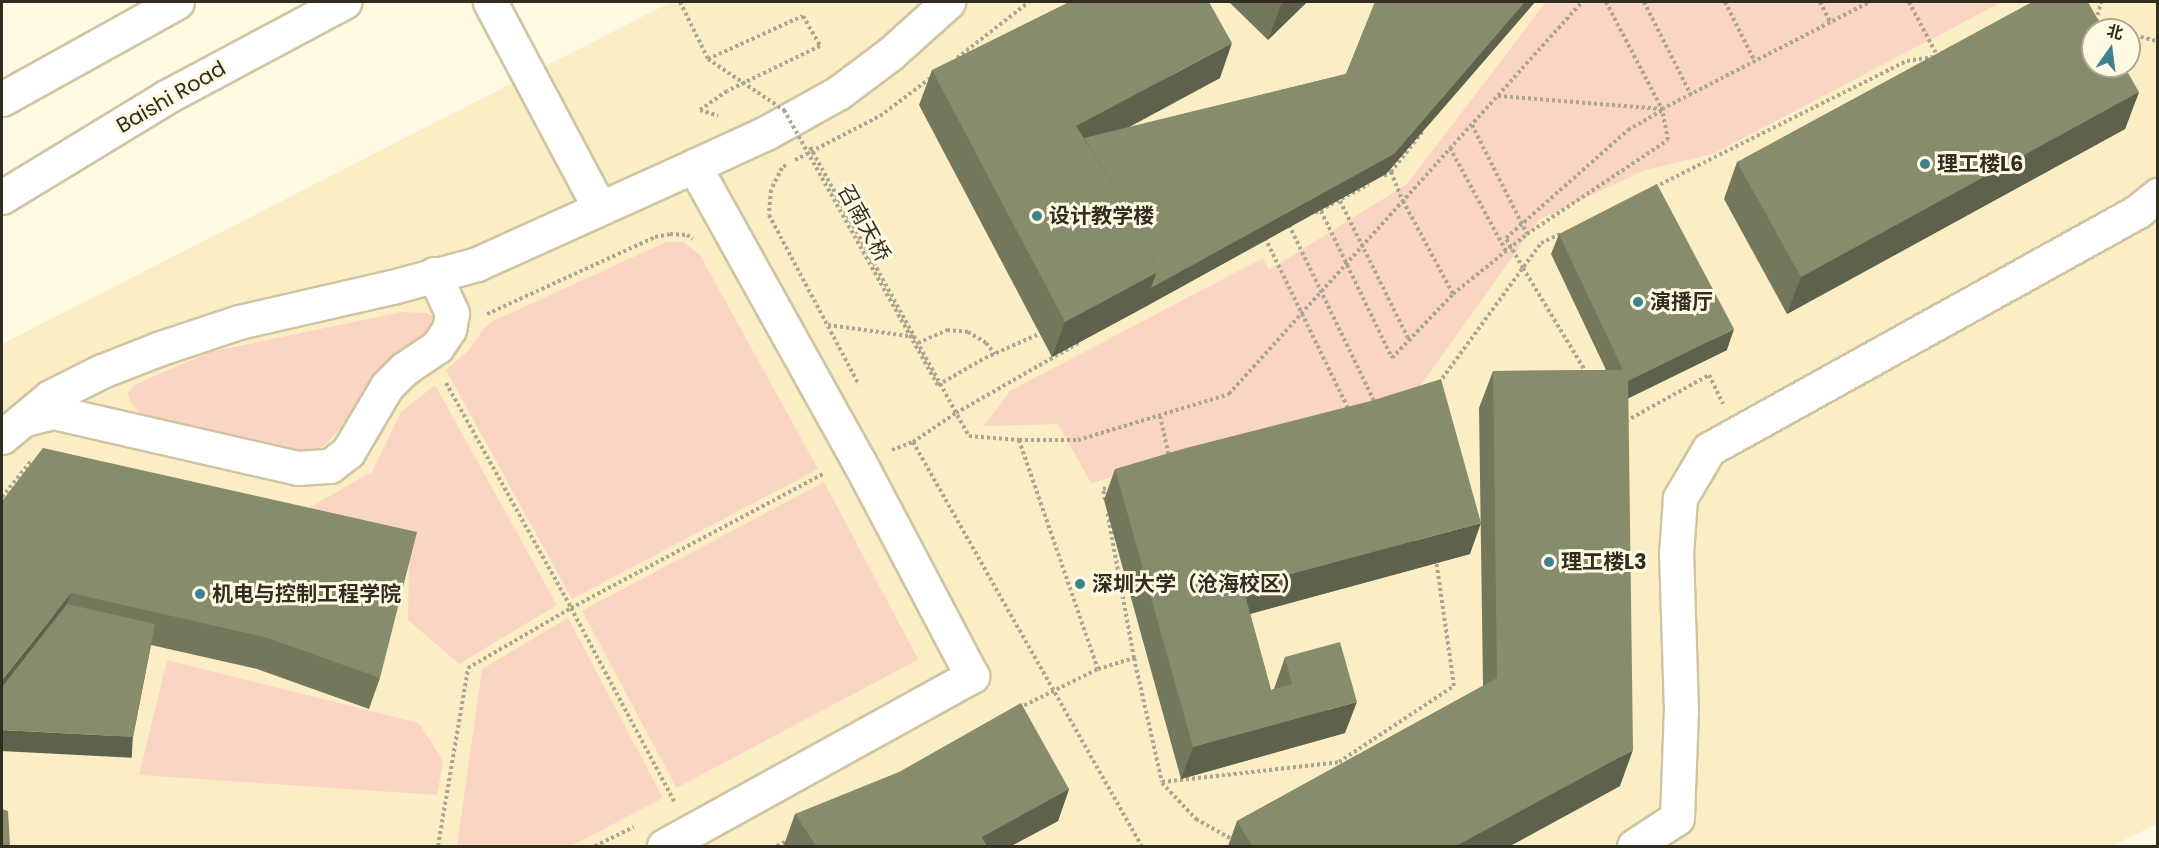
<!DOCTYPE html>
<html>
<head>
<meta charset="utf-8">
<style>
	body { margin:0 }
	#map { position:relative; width:2159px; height:848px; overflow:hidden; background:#fff9e4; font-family:Poppins,"Noto Sans SC",sans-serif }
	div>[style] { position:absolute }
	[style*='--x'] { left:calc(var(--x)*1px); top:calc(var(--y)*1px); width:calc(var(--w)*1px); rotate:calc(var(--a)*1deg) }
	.built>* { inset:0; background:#fbeec4 }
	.green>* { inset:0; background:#fbd5c3; transform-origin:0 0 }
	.path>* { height:4px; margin-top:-2px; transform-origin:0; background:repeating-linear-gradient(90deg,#aba694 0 3px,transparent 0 6px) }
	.roads { filter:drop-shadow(2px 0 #cfc5a3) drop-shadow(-2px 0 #cfc5a3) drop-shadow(0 2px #cfc5a3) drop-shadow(0 -2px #cfc5a3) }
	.minor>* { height:33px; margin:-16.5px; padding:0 16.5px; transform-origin:16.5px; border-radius:16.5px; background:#fff }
	.major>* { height:33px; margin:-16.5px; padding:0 16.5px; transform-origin:16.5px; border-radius:16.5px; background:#fff }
	.path-bridge>* { height:4px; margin-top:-2px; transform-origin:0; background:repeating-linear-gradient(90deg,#aba694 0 3px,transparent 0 6px) }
	.wall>* { inset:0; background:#73785d }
	.shaded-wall>* { inset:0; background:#5e624c; transform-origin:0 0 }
	.building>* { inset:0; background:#868c6c }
	.dots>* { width:16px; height:16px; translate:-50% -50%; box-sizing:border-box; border:3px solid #fff9e4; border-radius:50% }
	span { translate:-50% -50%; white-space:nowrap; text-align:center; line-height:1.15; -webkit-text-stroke:6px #fff9e4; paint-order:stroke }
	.street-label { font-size:21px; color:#312d20 }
	.poi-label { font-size:21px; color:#312d20; font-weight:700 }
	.left { translate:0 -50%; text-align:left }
	.frame { position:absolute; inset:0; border:3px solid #312d20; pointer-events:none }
	.north { position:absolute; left:2081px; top:18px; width:60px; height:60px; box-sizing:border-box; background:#fff9e4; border:2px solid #ada796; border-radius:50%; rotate:14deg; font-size:16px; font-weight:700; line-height:24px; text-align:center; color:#312d20 }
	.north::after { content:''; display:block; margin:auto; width:21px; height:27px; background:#3d828f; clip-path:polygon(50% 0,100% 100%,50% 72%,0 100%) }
</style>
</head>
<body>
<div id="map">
	<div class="built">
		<div style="clip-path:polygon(evenodd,671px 2px,2157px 2px,2157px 824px,2112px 846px,2px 846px,2px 344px,671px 2px,2093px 30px,2129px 30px,2129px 66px,2093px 66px,2093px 30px)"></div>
	</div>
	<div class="green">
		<div style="clip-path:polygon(1546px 2px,2002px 2px,1713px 154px,1645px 170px,1539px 220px,1412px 397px,1091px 483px,1058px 424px,984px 426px,1010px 391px,1263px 258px,1269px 270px,1407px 184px)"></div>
		<div style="clip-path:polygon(666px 242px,683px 242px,700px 255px,818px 469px,572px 599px,446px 370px,469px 350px,484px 328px,493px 321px)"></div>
		<div style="clip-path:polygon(402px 312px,427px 313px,434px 317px,436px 325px,326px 444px,308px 454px,153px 421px,138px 411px,130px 402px,128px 393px,134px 385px,210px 352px)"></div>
		<div style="clip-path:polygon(435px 385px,557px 605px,459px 664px,408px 620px,409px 557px,309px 534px,310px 507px,372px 472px,401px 412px)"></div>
		<div style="left:824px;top:482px;width:201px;height:274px;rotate:62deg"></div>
		<div style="clip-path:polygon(568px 618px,663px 798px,571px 846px,457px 846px,482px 669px)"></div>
		<div style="clip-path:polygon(167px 660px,419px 723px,443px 761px,437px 795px,139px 775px)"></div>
	</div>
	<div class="path">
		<div style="--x:1606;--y:2;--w:121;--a:62.4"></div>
		<div style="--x:1644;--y:2;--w:104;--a:63.2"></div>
		<div style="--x:1725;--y:2;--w:67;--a:63.4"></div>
		<div style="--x:1820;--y:2;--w:22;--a:63"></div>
		<div style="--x:1909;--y:2;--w:62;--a:62.2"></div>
		<div style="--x:2111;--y:30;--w:3;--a:0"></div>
		<div style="--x:2129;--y:34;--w:30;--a:14"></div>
		<div style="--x:957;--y:58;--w:91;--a:-37.9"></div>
		<div style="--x:708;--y:59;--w:104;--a:-24.4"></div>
		<div style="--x:803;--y:16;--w:34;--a:60"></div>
		<div style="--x:820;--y:46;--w:103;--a:154.2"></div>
		<div style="--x:727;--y:91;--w:33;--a:145"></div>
		<div style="--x:700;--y:110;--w:19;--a:18"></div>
		<div style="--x:1498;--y:96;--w:165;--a:4.5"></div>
		<div style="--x:1472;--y:125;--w:122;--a:63.2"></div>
		<div style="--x:1628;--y:130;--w:39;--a:-30"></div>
		<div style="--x:810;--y:147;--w:330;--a:61.2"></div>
		<div style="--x:969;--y:436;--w:50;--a:4.6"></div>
		<div style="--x:1019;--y:440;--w:59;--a:0"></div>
		<div style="--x:1078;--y:440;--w:158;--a:-16.9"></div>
		<div style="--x:1229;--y:394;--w:528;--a:-48"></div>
		<div style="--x:1450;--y:148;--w:119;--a:61.5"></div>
		<div style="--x:795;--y:160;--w:96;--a:-27.4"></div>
		<div style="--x:880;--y:116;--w:65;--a:-36.9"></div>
		<div style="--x:786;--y:165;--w:5;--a:143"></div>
		<div style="--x:782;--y:168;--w:25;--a:117"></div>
		<div style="--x:771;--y:190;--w:25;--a:95"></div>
		<div style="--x:769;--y:215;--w:192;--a:62.1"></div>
		<div style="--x:1391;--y:172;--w:31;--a:68"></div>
		<div style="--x:1403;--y:201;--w:106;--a:61.7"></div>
		<div style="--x:1384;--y:176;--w:8;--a:-30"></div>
		<div style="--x:1391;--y:172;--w:51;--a:-52.2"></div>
		<div style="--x:1340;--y:201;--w:155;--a:63.6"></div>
		<div style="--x:1321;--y:211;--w:163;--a:64.2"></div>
		<div style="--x:1392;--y:358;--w:88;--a:-46.4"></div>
		<div style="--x:1453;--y:294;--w:95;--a:-39"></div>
		<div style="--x:1527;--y:234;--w:169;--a:-33.7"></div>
		<div style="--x:1668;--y:140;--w:32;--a:-101"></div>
		<div style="--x:1662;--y:109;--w:233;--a:-27.3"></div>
		<div style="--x:1315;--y:213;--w:61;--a:-28.2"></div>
		<div style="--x:1289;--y:225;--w:198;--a:64.2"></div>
		<div style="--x:1265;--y:238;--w:191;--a:64"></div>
		<div style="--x:1523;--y:268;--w:122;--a:58.8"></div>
		<div style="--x:487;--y:314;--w:185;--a:-24.6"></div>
		<div style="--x:655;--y:237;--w:15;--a:-11"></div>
		<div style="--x:670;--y:234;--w:17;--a:3"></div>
		<div style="--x:687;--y:235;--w:7;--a:34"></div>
		<div style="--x:828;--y:325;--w:88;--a:7.9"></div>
		<div style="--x:918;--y:343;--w:32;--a:-24"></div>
		<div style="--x:947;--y:330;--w:21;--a:5"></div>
		<div style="--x:968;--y:332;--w:21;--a:31"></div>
		<div style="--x:986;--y:343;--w:14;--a:51"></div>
		<div style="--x:446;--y:383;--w:257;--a:60.9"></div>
		<div style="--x:571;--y:608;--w:221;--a:61.9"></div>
		<div style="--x:1160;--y:416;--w:41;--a:77.3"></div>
		<div style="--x:1626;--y:421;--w:95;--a:-29"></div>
		<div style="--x:1709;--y:375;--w:32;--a:64"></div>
		<div style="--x:1019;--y:440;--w:242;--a:71"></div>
		<div style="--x:913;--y:442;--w:464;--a:60.5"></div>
		<div style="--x:892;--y:450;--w:22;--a:-21"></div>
		<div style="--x:913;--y:442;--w:52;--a:-34"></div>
		<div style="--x:956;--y:413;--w:143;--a:-29.8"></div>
		<div style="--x:2;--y:497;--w:46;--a:-51.1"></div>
		<div style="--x:1134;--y:658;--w:127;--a:77.3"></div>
		<div style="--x:1162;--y:782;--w:178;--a:-6.4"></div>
		<div style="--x:1339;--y:762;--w:138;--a:-33.5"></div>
		<div style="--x:1454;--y:686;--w:128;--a:-98.1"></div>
		<div style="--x:1162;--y:783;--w:50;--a:46.6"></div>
		<div style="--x:1196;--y:819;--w:55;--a:29.4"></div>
		<div style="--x:438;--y:846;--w:181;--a:-80.4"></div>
		<div style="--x:468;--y:668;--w:119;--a:-30.2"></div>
		<div style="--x:571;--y:608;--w:288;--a:-28"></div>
		<div style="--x:595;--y:846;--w:43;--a:-26"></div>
		<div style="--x:777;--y:846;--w:11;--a:-27"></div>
	</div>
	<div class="roads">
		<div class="minor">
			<div style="--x:490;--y:2;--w:232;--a:62"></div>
			<div style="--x:25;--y:419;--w:29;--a:-14"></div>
			<div style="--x:53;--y:412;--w:251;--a:12.9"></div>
			<div style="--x:298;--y:468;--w:32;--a:-4"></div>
			<div style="--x:330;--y:466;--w:23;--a:-38"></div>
			<div style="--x:348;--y:452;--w:77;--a:-59.4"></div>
			<div style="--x:387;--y:386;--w:24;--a:-45"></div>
			<div style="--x:404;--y:369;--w:40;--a:-34"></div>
			<div style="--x:437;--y:347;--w:22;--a:-56"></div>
			<div style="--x:449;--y:329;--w:16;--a:-79"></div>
			<div style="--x:452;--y:313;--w:43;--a:-114.8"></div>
			<div style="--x:2;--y:437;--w:62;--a:-39.8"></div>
			<div style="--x:50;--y:397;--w:58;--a:-26.6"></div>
			<div style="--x:102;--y:371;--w:60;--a:-21.4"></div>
			<div style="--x:158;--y:349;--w:85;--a:-18.4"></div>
			<div style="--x:239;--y:322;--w:157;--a:-12.9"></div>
			<div style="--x:392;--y:287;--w:88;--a:-15.1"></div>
			<div style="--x:477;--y:264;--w:238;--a:-24.3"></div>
			<div style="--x:694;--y:166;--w:79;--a:-24.6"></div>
			<div style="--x:766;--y:133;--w:82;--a:-29.1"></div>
			<div style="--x:838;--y:93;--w:65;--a:-36.9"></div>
			<div style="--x:890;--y:54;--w:78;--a:-41.9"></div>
			<div style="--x:664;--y:846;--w:352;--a:-28.9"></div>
			<div style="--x:972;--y:676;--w:242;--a:-117.8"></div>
			<div style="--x:859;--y:462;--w:339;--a:-119.1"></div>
			<div style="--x:1634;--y:846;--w:51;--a:-33.1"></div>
			<div style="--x:1677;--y:818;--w:108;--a:-87.9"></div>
			<div style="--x:1681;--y:710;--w:156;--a:-91.8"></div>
			<div style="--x:1676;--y:554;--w:56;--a:-85.9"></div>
			<div style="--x:1680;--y:498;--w:57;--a:-59.4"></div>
			<div style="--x:1709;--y:449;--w:491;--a:-29"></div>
			<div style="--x:2138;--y:211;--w:26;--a:-39"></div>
		</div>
		<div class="major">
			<div style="--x:2;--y:99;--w:200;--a:-29"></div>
			<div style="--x:2;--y:197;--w:194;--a:-31.3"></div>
			<div style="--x:168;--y:96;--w:200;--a:-28.1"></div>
		</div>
	</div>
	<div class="path-bridge">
		<div style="--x:680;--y:2;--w:64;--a:63.8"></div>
		<div style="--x:708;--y:59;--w:92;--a:33.9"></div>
		<div style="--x:784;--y:110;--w:315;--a:60.8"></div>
		<div style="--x:938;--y:385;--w:54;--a:-29.9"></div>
		<div style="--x:985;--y:358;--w:61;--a:-24.1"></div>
		<div style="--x:2096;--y:21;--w:20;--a:-75"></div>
		<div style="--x:1655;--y:187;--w:282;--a:-26.6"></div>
		<div style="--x:1907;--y:61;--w:26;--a:-9"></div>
		<div style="--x:1523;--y:268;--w:34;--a:-120"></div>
		<div style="--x:1506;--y:238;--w:163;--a:-41.5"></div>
		<div style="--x:1439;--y:383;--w:173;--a:-53.9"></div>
		<div style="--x:1541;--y:243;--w:23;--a:-25"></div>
		<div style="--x:1105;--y:500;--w:11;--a:-100"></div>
		<div style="--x:1103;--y:489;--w:8;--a:-14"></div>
		<div style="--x:1019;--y:708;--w:88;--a:-26.3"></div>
		<div style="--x:1098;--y:669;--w:38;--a:-17"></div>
		<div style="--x:1134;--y:658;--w:149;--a:-100.4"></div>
	</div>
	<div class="wall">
		<div style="clip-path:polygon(1229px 2px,1307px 2px,1268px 40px)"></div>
		<div style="clip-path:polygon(1375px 2px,1535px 2px,1386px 174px,1143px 308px,1052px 357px,919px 105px,932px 70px,1220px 78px,1127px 128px,1346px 74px)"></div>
		<div style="clip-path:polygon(2139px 92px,2125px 129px,1787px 314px,1724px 199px,1737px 162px)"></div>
		<div style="clip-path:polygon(1559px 234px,1727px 350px,1628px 398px,1620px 786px,1510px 846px,1228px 846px,1237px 821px,1483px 686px,1479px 408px,1493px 371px,1606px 370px,1551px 254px)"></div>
		<div style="clip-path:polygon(1115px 469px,1470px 554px,1250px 614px,1271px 690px,1274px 689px,1285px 657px,1345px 733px,1181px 779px,1104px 500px)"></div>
		<div style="clip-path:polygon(2px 501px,380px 678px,369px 709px,257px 669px,151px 645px,133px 737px,125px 757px)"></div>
		<div style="clip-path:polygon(1069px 789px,1058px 821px,1011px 846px,785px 846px,784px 845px,795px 814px)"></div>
	</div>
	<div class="shaded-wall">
		<div style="clip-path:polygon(1284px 2px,1307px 2px,1268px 40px,1281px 5px)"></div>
		<div style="clip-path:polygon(1525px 2px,1535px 2px,1386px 174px,1143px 308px,1052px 357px,1065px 322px,1156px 273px)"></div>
		<div style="clip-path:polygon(1232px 43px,1220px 78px,1079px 154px,1076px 126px)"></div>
		<div style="clip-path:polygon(2139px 92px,2125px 129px,1787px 314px,1801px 277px)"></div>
		<div style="clip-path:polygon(1734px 329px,1727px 350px,1621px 402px,1628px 381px)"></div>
		<div style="clip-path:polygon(1481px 523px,1470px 554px,1231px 619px,1243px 587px)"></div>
		<div style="clip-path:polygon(71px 593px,59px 624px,2px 697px,2px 680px)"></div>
		<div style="clip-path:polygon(1357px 702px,1345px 733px,1181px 779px,1193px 747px)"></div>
		<div style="left:2px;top:730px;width:131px;height:21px;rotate:3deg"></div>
		<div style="clip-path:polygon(1633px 750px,1620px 786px,1510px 846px,1456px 846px)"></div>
		<div style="clip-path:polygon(1069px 789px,1058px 821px,1011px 846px,979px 846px,982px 837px)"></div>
	</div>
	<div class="building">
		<div style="clip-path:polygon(1069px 2px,1209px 2px,1232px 43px,1076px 126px,1149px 242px,1156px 273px,1065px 322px,932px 70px)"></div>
		<div style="clip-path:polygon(1375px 2px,1525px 2px,1394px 154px,1151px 288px,1156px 273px,1149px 242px,1084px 138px,1346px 74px)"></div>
		<div style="clip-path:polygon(2032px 2px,2088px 2px,2104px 30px,2093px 30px,2093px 66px,2124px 66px,2139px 92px,1801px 277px,1737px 162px)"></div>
		<div style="clip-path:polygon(1657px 184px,1734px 329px,1628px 381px,1628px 370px,1623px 370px,1559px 234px)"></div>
		<div style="clip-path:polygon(1628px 370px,1633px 750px,1456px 846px,1252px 846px,1237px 821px,1497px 678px,1493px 371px)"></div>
		<div style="clip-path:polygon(1441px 379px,1481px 523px,1243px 587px,1271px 690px,1292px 684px,1285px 657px,1340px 642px,1357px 702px,1193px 747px,1115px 469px,1186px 448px,1371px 401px)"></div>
		<div style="clip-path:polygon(43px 448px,417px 532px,380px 678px,268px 638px,71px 593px,2px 680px,2px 501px)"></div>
		<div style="clip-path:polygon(67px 604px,155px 624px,133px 737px,2px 730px,2px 687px)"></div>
		<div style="clip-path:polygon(1021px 703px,1069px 789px,982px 837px,987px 846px,816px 846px,795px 814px,899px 772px)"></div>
		<div style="clip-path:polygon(2px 809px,8px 811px,10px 846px,2px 846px)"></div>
	</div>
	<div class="dots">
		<div style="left:1925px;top:164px;background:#3d828f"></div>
		<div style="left:1037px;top:216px;background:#3d828f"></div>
		<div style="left:1638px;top:302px;background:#3d828f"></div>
		<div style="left:1549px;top:562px;background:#3d828f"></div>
		<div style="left:1080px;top:584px;background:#3d828f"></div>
		<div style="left:200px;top:594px;background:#3d828f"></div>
	</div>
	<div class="street-label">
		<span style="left:171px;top:97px;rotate:-30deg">Baishi Road</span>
		<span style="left:864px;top:223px;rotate:61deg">召南天桥</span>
	</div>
	<div class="poi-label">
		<span class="left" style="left:1937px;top:164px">理工楼L6</span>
		<span class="left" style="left:1049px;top:216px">设计教学楼</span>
		<span class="left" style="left:1650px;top:302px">演播厅</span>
		<span class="left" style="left:1561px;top:562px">理工楼L3</span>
		<span class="left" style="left:1092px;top:584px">深圳大学（沧海校区）</span>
		<span class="left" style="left:212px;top:594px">机电与控制工程学院</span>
	</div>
	<div class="frame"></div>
	<div class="north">北</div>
</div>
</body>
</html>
